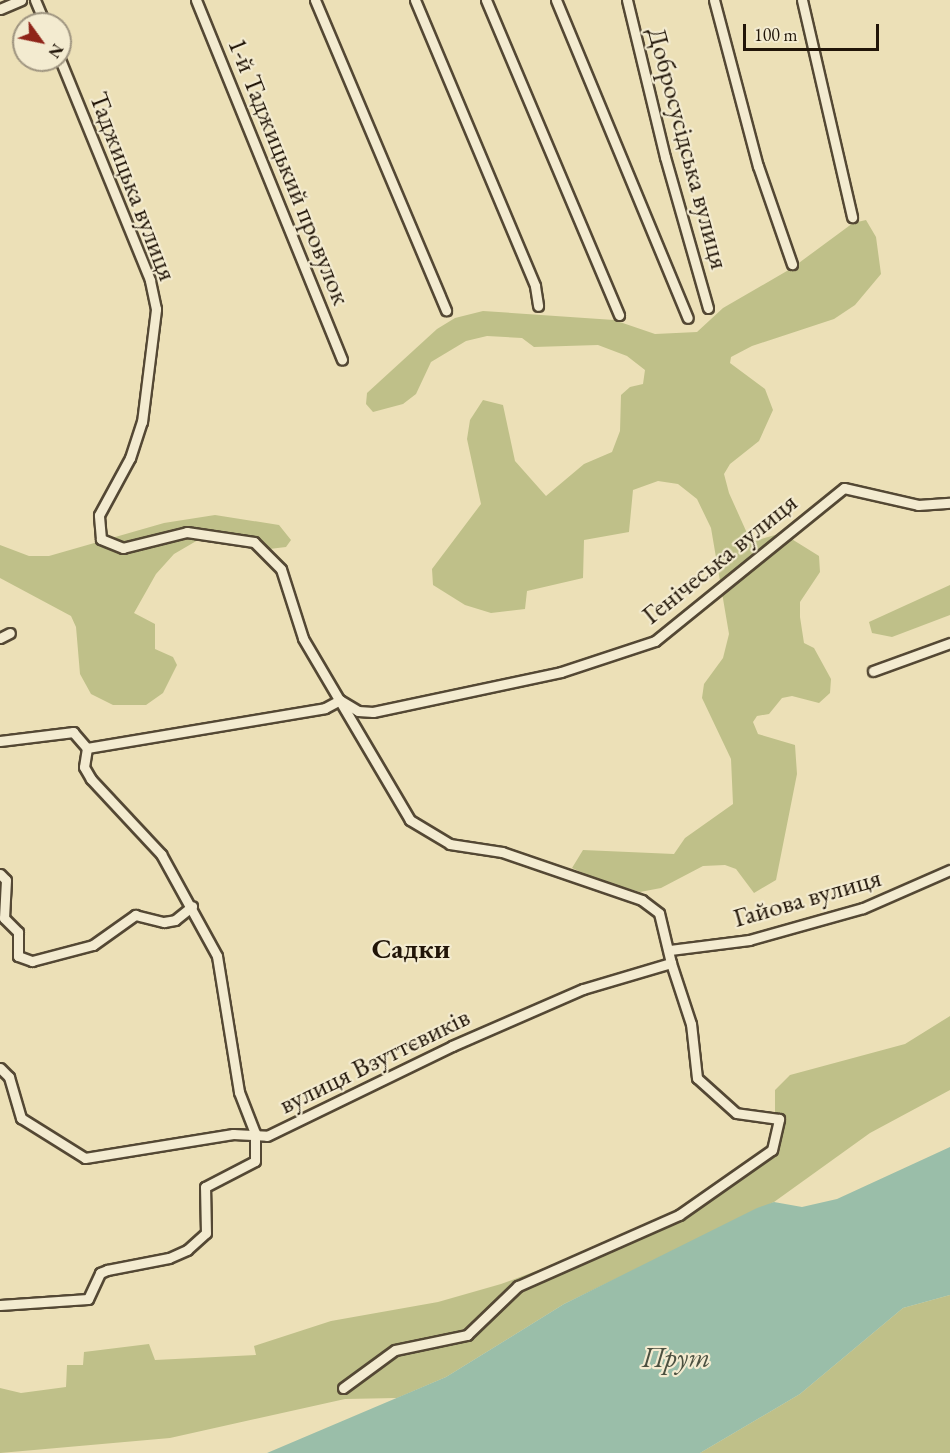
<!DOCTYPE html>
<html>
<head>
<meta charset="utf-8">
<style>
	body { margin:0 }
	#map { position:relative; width:950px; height:1453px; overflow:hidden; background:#ece0b7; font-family:"EB Garamond",serif }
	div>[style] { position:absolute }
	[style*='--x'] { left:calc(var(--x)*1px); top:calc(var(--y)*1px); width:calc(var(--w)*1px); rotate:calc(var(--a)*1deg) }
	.green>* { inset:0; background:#bfc089 }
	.water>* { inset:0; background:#9abea9 }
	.roads { filter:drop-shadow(2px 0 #544834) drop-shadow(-2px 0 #544834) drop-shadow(0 2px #544834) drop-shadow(0 -2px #544834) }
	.minor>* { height:9px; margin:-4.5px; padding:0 4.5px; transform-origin:4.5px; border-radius:4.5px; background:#f3ebd0 }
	span { translate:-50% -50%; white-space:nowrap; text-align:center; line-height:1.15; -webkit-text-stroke:4.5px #f3ebd0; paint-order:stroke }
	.street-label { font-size:27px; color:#211508 }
	.neighbourhood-label { font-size:28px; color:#211508; font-weight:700 }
	.water-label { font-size:28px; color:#4b5040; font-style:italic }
	.north { position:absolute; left:12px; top:12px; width:60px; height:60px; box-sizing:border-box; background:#f3ebd0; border:2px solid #9f9580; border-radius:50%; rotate:123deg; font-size:16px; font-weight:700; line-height:24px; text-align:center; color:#211508 }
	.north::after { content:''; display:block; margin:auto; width:21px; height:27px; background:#8f2418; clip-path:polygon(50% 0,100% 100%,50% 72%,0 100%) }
	.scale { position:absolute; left:743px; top:24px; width:136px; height:27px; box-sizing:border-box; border:3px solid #211508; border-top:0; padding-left:8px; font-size:18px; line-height:21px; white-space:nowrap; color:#211508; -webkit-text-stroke:4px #f3ebd0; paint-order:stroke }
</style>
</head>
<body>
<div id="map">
	<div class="green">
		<div style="clip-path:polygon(866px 220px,876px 237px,881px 274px,855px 305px,834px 319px,752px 346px,731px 357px,730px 363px,765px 389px,773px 410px,759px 441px,730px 464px,724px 474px,729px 493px,751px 542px,782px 533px,819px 556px,820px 572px,800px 602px,800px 617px,804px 643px,814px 648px,831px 679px,830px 693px,819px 703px,792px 696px,782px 698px,769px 714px,757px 716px,753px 722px,758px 734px,795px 745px,797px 774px,776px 880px,754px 893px,736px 869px,725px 865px,703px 866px,661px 888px,640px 892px,594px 878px,572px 868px,583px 850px,674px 854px,685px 838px,733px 804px,731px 759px,702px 698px,704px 684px,723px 658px,729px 634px,711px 528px,697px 499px,678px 484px,658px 481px,633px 490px,629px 532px,584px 540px,583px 578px,527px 591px,525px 609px,491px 613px,465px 605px,433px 585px,432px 569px,481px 504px,467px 439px,470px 420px,483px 400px,503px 405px,515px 461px,546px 496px,584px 464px,612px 452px,620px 431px,621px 395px,630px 387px,643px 384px,645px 370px,627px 356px,598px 345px,534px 347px,522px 338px,487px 336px,466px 341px,431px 362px,416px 394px,403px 404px,373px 412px,366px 404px,367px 393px,437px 329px,455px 318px,483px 311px,614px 320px,655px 334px,697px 332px,723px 308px,792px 268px,853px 223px)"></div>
		<div style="clip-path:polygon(215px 515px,279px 525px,291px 540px,286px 547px,261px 550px,214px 538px,198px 540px,174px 554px,156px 574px,134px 613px,155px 624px,155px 649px,173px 657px,177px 665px,163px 693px,146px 705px,113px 705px,91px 694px,80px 674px,76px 627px,71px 616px,0 578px,0 545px,29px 556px,49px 556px,164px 523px)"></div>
		<div style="clip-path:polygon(950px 585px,950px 615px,892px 637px,872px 633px,869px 622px)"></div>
		<div style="clip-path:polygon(950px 1016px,950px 1090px,870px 1133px,774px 1202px,564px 1304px,446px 1377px,397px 1398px,345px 1399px,170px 1438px,0 1453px,0 1388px,21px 1393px,66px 1387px,67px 1365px,83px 1365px,84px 1352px,149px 1344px,155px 1360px,256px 1355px,254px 1346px,331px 1321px,438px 1302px,501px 1284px,644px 1231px,767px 1148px,775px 1132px,775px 1090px,790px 1075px,905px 1044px)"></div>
		<div style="clip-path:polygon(950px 1295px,950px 1453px,700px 1453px,800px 1394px,903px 1308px)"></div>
	</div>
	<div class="water">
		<div style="clip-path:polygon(950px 1147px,950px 1295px,903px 1308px,800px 1394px,700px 1453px,267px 1453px,446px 1377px,564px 1304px,757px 1208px,774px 1202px,802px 1207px,837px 1199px)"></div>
	</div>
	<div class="roads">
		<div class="minor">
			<div style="--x:35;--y:0;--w:26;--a:67"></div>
			<div style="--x:196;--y:0;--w:388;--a:67.9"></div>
			<div style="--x:315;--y:0;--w:337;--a:67.1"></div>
			<div style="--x:415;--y:0;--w:310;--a:67.2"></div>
			<div style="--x:535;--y:286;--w:20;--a:81"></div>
			<div style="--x:486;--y:0;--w:342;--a:67.1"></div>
			<div style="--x:556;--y:0;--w:344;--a:67.5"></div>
			<div style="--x:627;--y:0;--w:162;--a:76.4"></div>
			<div style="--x:665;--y:157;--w:157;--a:74.1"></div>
			<div style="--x:714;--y:0;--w:172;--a:75.2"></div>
			<div style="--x:758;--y:166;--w:104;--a:70.9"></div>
			<div style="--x:802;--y:0;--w:223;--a:77"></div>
			<div style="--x:0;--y:9;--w:23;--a:-23"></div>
			<div style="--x:0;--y:638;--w:11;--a:-27"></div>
			<div style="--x:873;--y:671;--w:82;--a:-20"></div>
			<div style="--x:0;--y:741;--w:74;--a:-7"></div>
			<div style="--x:73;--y:732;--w:21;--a:49"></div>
			<div style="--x:87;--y:748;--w:241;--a:-9.5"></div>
			<div style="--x:325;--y:708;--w:17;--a:-28"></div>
			<div style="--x:340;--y:700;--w:21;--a:31"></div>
			<div style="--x:358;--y:711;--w:15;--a:4"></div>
			<div style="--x:373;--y:712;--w:192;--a:-12"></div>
			<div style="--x:561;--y:672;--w:99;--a:-18.3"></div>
			<div style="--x:655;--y:641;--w:243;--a:-39"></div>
			<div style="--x:844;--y:488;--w:76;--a:12.9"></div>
			<div style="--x:918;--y:505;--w:32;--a:-4"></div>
			<div style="--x:87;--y:748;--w:19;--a:99"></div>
			<div style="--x:84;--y:767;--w:14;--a:60"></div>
			<div style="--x:91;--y:779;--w:103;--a:47"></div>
			<div style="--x:161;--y:854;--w:116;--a:61.2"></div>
			<div style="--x:217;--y:956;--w:138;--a:80.8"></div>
			<div style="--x:239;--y:1092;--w:44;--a:68.7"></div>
			<div style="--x:0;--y:874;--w:8;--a:45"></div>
			<div style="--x:6;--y:880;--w:38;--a:93"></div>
			<div style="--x:4;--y:918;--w:20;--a:45"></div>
			<div style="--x:18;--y:932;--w:24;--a:90"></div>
			<div style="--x:18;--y:956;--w:15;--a:20"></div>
			<div style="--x:32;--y:961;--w:63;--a:-14.7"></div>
			<div style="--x:93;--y:945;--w:52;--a:-35.5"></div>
			<div style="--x:135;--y:915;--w:30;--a:14"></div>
			<div style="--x:164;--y:922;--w:11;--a:-10"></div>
			<div style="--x:175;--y:920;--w:22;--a:-39"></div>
			<div style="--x:670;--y:950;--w:80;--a:-7.2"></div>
			<div style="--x:749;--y:940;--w:118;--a:-15.7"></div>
			<div style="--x:863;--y:908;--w:95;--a:-23.6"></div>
			<div style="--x:0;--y:1068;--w:13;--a:45"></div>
			<div style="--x:9;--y:1077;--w:43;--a:73.7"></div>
			<div style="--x:21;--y:1118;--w:75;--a:32"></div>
			<div style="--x:85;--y:1158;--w:150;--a:-9.2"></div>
			<div style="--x:233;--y:1134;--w:34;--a:3"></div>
			<div style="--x:267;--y:1136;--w:206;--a:-25.9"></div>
			<div style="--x:452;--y:1046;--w:143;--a:-23.5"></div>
			<div style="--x:583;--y:989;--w:92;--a:-16.5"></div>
			<div style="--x:671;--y:963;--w:51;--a:-103.5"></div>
			<div style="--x:659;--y:913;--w:21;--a:-143"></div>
			<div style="--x:642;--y:900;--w:148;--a:-161.1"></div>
			<div style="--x:502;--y:852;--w:53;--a:-171.3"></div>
			<div style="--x:450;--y:844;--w:47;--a:-149"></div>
			<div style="--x:410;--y:820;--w:211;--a:-120.5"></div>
			<div style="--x:303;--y:638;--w:72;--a:-107.7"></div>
			<div style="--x:281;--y:569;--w:38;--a:-135"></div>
			<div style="--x:254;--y:542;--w:68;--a:-171.5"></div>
			<div style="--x:187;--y:532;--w:66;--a:166"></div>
			<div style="--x:123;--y:548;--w:24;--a:-158"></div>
			<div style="--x:101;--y:539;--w:24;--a:-95"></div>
			<div style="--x:99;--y:515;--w:65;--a:-61.5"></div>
			<div style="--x:130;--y:458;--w:38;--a:-72"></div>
			<div style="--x:142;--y:422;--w:114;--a:-82.9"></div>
			<div style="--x:156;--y:309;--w:30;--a:-102"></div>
			<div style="--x:150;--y:280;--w:239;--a:-112.2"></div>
			<div style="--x:0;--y:1305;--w:88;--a:-3.9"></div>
			<div style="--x:88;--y:1299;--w:29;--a:-65"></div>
			<div style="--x:100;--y:1273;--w:8;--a:-23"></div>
			<div style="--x:107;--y:1270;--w:63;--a:-11"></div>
			<div style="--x:169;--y:1258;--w:20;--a:-24"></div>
			<div style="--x:187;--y:1250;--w:25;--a:-42"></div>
			<div style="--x:206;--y:1233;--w:46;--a:-91.2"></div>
			<div style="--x:205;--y:1187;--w:56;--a:-27.5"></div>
			<div style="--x:255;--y:1161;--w:28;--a:-90"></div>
			<div style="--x:343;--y:1388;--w:64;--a:-36.2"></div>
			<div style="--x:395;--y:1350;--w:74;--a:-11.8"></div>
			<div style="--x:467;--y:1335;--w:71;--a:-43.9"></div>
			<div style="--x:518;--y:1286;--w:176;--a:-23.8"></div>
			<div style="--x:679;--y:1215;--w:113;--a:-35"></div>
			<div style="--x:772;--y:1150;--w:32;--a:-77"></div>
			<div style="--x:779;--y:1119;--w:43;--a:-172.1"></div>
			<div style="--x:736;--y:1113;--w:52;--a:-138.1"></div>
			<div style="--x:697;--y:1078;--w:54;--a:-96.3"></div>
			<div style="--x:691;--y:1024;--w:64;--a:-108.2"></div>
		</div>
	</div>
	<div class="street-label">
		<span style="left:689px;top:148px;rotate:75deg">Добросусідська вулиця</span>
		<span style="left:290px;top:171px;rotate:68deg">1-й Таджицький провулок</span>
		<span style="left:134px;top:186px;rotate:69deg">Таджицька вулиця</span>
		<span style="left:719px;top:558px;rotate:-39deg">Генічеська вулиця</span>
		<span style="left:807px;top:897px;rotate:-16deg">Гайова вулиця</span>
		<span style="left:374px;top:1060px;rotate:-26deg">вулиця Взуттєвиків</span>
	</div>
	<div class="neighbourhood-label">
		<span style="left:411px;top:948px">Садки</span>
	</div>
	<div class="water-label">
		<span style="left:676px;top:1357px">Прут</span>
	</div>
	<div class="north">N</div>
	<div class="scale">100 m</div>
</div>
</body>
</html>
